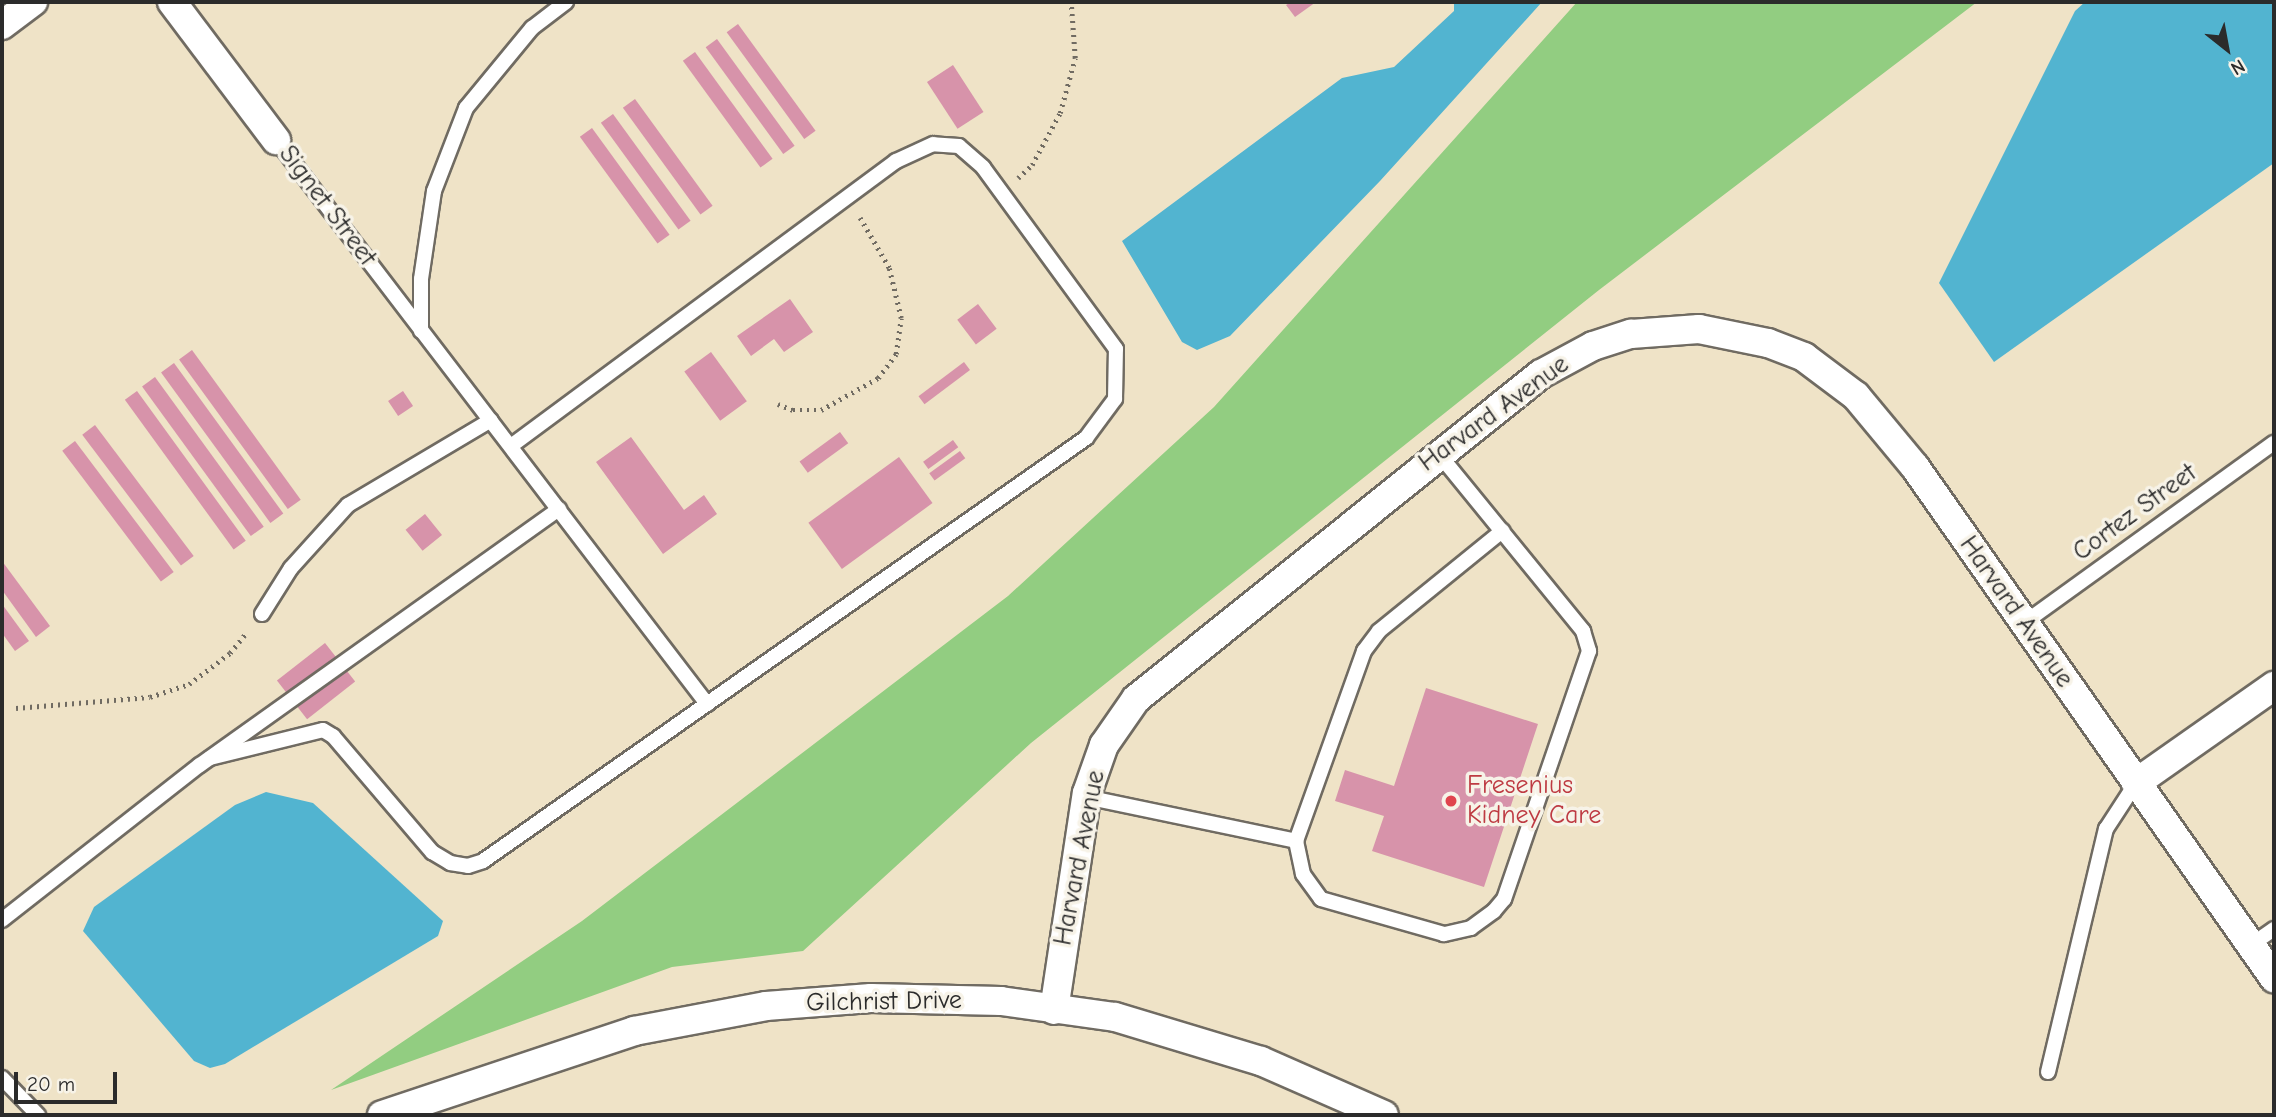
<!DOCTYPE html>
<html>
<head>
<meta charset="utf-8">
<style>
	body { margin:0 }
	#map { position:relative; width:2276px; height:1117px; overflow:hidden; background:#efe3c7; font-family:"Comic Neue",sans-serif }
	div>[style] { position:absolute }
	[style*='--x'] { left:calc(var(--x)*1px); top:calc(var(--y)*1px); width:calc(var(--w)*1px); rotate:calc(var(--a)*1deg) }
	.green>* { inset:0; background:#92cd81 }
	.water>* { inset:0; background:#52b4d0 }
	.building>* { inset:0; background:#d793aa; transform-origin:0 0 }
	.path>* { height:4.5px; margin-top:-2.25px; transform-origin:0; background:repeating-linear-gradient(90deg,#706b62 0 2px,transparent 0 7px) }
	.roads { filter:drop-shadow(2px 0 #706b62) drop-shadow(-2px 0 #706b62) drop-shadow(0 2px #706b62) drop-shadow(0 -2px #706b62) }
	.service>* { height:14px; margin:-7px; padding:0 7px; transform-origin:7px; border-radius:7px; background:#fff }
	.minor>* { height:28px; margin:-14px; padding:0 14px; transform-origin:14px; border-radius:14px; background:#fff }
	.dots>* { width:19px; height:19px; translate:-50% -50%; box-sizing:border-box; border:4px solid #f7f3e8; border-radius:50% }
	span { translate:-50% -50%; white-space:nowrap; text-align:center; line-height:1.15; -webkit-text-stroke:7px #f7f3e8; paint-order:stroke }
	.street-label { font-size:26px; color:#2b2b2b }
	.health-label { font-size:26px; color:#be3a42 }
	.left { translate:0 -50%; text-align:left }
	.frame { position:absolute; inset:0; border:4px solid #2b2b2b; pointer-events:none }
	.north { position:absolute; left:2192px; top:14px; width:70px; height:70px; -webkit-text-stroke:5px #f7f3e8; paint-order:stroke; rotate:149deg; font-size:19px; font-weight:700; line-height:28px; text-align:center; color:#2b2b2b }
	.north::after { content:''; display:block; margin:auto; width:24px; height:32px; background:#2b2b2b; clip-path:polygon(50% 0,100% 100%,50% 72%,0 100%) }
	.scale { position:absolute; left:14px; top:1072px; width:103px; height:32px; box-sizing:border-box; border:4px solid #2b2b2b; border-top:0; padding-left:9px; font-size:21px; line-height:24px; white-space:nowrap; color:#2b2b2b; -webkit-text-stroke:5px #f7f3e8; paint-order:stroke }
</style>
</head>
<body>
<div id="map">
	<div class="green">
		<div style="clip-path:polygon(1577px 2px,1977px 2px,1599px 290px,1031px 743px,803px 951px,672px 967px,331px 1090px,582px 921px,1008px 596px,1214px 407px)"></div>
	</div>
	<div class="water">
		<div style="clip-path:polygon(1454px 2px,1542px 2px,1380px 181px,1230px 336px,1197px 350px,1182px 342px,1122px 241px,1342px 78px,1394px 67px,1454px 11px)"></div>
		<div style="clip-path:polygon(2085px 2px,2274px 2px,2274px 163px,1994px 362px,1939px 283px,2075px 11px)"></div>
		<div style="clip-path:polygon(266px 792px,313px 803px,443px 921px,438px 936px,225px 1064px,210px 1068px,194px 1061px,83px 931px,94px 907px,235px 805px)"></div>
	</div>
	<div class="building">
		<div style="clip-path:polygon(1291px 2px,1316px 2px,1295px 17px,1286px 5px)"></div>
		<div style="left:738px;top:24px;width:132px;height:14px;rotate:54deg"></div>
		<div style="left:717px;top:39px;width:132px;height:14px;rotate:54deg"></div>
		<div style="left:695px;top:52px;width:132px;height:15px;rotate:54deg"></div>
		<div style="left:953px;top:65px;width:56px;height:31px;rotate:57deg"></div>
		<div style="left:635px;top:99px;width:132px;height:15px;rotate:54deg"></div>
		<div style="left:613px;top:114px;width:132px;height:15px;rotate:54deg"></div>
		<div style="left:592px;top:128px;width:132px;height:15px;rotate:54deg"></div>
		<div style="clip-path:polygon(790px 299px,813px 332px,784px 352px,774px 339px,751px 356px,737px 336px)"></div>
		<div style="left:978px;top:304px;width:31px;height:26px;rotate:53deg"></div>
		<div style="left:192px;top:350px;width:185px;height:16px;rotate:54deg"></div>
		<div style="left:711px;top:352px;width:61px;height:33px;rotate:54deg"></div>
		<div style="left:964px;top:362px;width:10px;height:57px;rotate:53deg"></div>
		<div style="left:174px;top:363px;width:186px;height:16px;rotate:54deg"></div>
		<div style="left:155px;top:377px;width:185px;height:16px;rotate:54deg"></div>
		<div style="left:137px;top:391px;width:185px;height:15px;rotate:54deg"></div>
		<div style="left:403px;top:391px;width:18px;height:18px;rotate:56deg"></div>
		<div style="left:95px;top:425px;width:164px;height:16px;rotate:53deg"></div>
		<div style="left:840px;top:432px;width:14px;height:50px;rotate:54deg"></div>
		<div style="clip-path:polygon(631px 437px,684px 510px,704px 495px,717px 514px,663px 554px,596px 462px)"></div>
		<div style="left:953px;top:440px;width:9px;height:37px;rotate:54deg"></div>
		<div style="left:75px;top:441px;width:164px;height:16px;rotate:53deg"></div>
		<div style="left:960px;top:451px;width:9px;height:38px;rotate:54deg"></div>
		<div style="left:899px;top:457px;width:57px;height:112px;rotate:54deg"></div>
		<div style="left:425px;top:514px;width:27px;height:25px;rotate:51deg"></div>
		<div style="clip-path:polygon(2px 561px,50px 626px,36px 637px,2px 590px)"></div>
		<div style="clip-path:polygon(2px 604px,29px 641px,15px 651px,2px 633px)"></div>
		<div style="left:325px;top:643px;width:49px;height:61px;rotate:52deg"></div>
		<div style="clip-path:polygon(1426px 688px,1538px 724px,1484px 887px,1372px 851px,1384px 816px,1335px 801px,1345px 770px,1394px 786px)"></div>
	</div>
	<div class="path">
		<div style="--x:1018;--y:178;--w:19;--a:-43"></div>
		<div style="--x:1032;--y:165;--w:59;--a:-61.7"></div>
		<div style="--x:1060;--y:113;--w:57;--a:-74.7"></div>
		<div style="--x:1075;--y:58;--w:56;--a:-94.1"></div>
		<div style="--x:778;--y:404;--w:16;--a:22"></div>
		<div style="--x:793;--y:410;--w:28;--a:0"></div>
		<div style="--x:821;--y:410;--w:65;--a:-29.3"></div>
		<div style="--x:878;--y:378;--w:30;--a:-53"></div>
		<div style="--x:896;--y:354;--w:36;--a:-82"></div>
		<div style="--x:901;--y:318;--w:51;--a:-103.5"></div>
		<div style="--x:889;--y:268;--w:58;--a:-120.1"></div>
		<div style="--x:16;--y:708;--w:134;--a:-4.7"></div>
		<div style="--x:150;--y:697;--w:41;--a:-18.4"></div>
		<div style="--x:189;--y:684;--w:51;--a:-37.1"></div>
		<div style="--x:230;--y:653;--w:27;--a:-51"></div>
	</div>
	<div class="roads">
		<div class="service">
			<div style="--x:276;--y:140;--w:710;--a:52.61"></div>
			<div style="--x:421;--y:331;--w:52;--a:-90"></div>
			<div style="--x:421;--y:279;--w:89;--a:-81.6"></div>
			<div style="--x:434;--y:191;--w:89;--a:-68.9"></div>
			<div style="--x:466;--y:108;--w:104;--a:-50.5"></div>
			<div style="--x:532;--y:28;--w:43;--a:-37.4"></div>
			<div style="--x:1438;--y:453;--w:230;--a:50.8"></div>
			<div style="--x:1583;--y:631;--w:21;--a:73"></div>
			<div style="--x:1589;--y:651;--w:262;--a:108.9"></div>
			<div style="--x:1504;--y:899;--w:16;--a:130"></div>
			<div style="--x:1494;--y:911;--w:29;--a:144"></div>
			<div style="--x:1471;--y:928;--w:28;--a:167"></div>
			<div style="--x:1444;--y:934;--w:128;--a:-164.1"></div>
			<div style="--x:1321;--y:899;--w:31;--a:-126"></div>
			<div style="--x:1303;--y:874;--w:34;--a:-102"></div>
			<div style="--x:1296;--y:841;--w:202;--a:-70.3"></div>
			<div style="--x:1364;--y:651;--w:25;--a:-53"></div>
			<div style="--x:1379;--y:631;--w:159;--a:-39.1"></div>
			<div style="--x:262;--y:614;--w:54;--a:-57.8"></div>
			<div style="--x:291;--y:568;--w:85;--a:-47.9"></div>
			<div style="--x:348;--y:505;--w:166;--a:-30.7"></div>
			<div style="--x:2024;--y:623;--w:308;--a:-35.8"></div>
			<div style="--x:210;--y:758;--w:116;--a:-13.9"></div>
			<div style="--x:323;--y:730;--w:12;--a:31"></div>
			<div style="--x:333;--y:736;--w:153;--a:49.5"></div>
			<div style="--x:432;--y:852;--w:21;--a:31"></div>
			<div style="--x:450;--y:863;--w:18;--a:9"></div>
			<div style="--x:468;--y:866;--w:16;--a:-18"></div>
			<div style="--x:483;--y:861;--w:737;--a:-35.05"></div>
			<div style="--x:1086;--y:438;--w:49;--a:-53.4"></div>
			<div style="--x:1115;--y:399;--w:50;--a:-88.9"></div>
			<div style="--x:1116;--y:349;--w:225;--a:-126.2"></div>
			<div style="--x:983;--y:167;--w:32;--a:-139"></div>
			<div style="--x:959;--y:146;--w:26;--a:-176"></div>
			<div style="--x:933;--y:144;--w:41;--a:155.3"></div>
			<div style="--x:896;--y:161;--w:479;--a:143.5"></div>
			<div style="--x:1086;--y:797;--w:215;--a:11.8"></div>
			<div style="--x:2;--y:920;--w:251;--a:-38.1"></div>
			<div style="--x:200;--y:765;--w:441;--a:-35.5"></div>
			<div style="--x:2251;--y:945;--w:28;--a:-35"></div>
			<div style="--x:2048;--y:1072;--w:250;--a:-76.6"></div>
			<div style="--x:2106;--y:829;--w:55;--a:-56.9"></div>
			<div style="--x:2;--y:1078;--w:52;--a:45.8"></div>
		</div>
		<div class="minor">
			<div style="--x:172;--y:2;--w:173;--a:53"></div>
			<div style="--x:2;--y:25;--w:39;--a:-37"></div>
			<div style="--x:2136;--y:783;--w:169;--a:-35.1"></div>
			<div style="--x:1054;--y:1010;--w:219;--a:-81.4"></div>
			<div style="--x:1087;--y:793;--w:51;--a:-70.5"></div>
			<div style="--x:1104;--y:745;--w:56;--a:-55.2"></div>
			<div style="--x:1136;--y:699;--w:519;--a:-38.75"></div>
			<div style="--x:1541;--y:374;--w:59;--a:-28.3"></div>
			<div style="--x:1593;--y:346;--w:40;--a:-18"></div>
			<div style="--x:1631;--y:334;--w:68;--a:-4.2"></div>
			<div style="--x:1699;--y:329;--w:70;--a:11.5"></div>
			<div style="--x:1768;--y:343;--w:39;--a:21"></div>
			<div style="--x:1804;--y:357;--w:65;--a:36.9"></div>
			<div style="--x:1856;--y:396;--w:92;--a:50.3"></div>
			<div style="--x:1915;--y:467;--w:625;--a:54.91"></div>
			<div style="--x:382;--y:1115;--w:266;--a:-18.4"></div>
			<div style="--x:634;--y:1031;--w:134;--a:-10.7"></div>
			<div style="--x:766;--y:1006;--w:105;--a:-4.4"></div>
			<div style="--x:871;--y:998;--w:130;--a:1.3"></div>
			<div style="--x:1001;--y:1001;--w:115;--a:8"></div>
			<div style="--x:1115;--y:1017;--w:152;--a:16.8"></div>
			<div style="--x:1261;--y:1061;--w:134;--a:23.7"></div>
		</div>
	</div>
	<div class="dots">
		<div style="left:1451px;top:801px;background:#e0444e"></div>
	</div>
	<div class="street-label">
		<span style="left:327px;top:206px;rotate:53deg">Signet Street</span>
		<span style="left:1494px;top:414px;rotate:-36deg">Harvard Avenue</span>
		<span style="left:2135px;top:513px;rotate:-36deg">Cortez Street</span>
		<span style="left:2016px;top:612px;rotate:55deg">Harvard Avenue</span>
		<span style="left:1080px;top:858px;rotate:-79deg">Harvard Avenue</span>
		<span style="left:884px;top:1002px;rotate:-1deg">Gilchrist Drive</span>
	</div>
	<div class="health-label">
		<span class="left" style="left:1467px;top:801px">Fresenius<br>Kidney Care</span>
	</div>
	<div class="frame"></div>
	<div class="north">N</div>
	<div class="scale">20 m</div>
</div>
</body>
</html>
